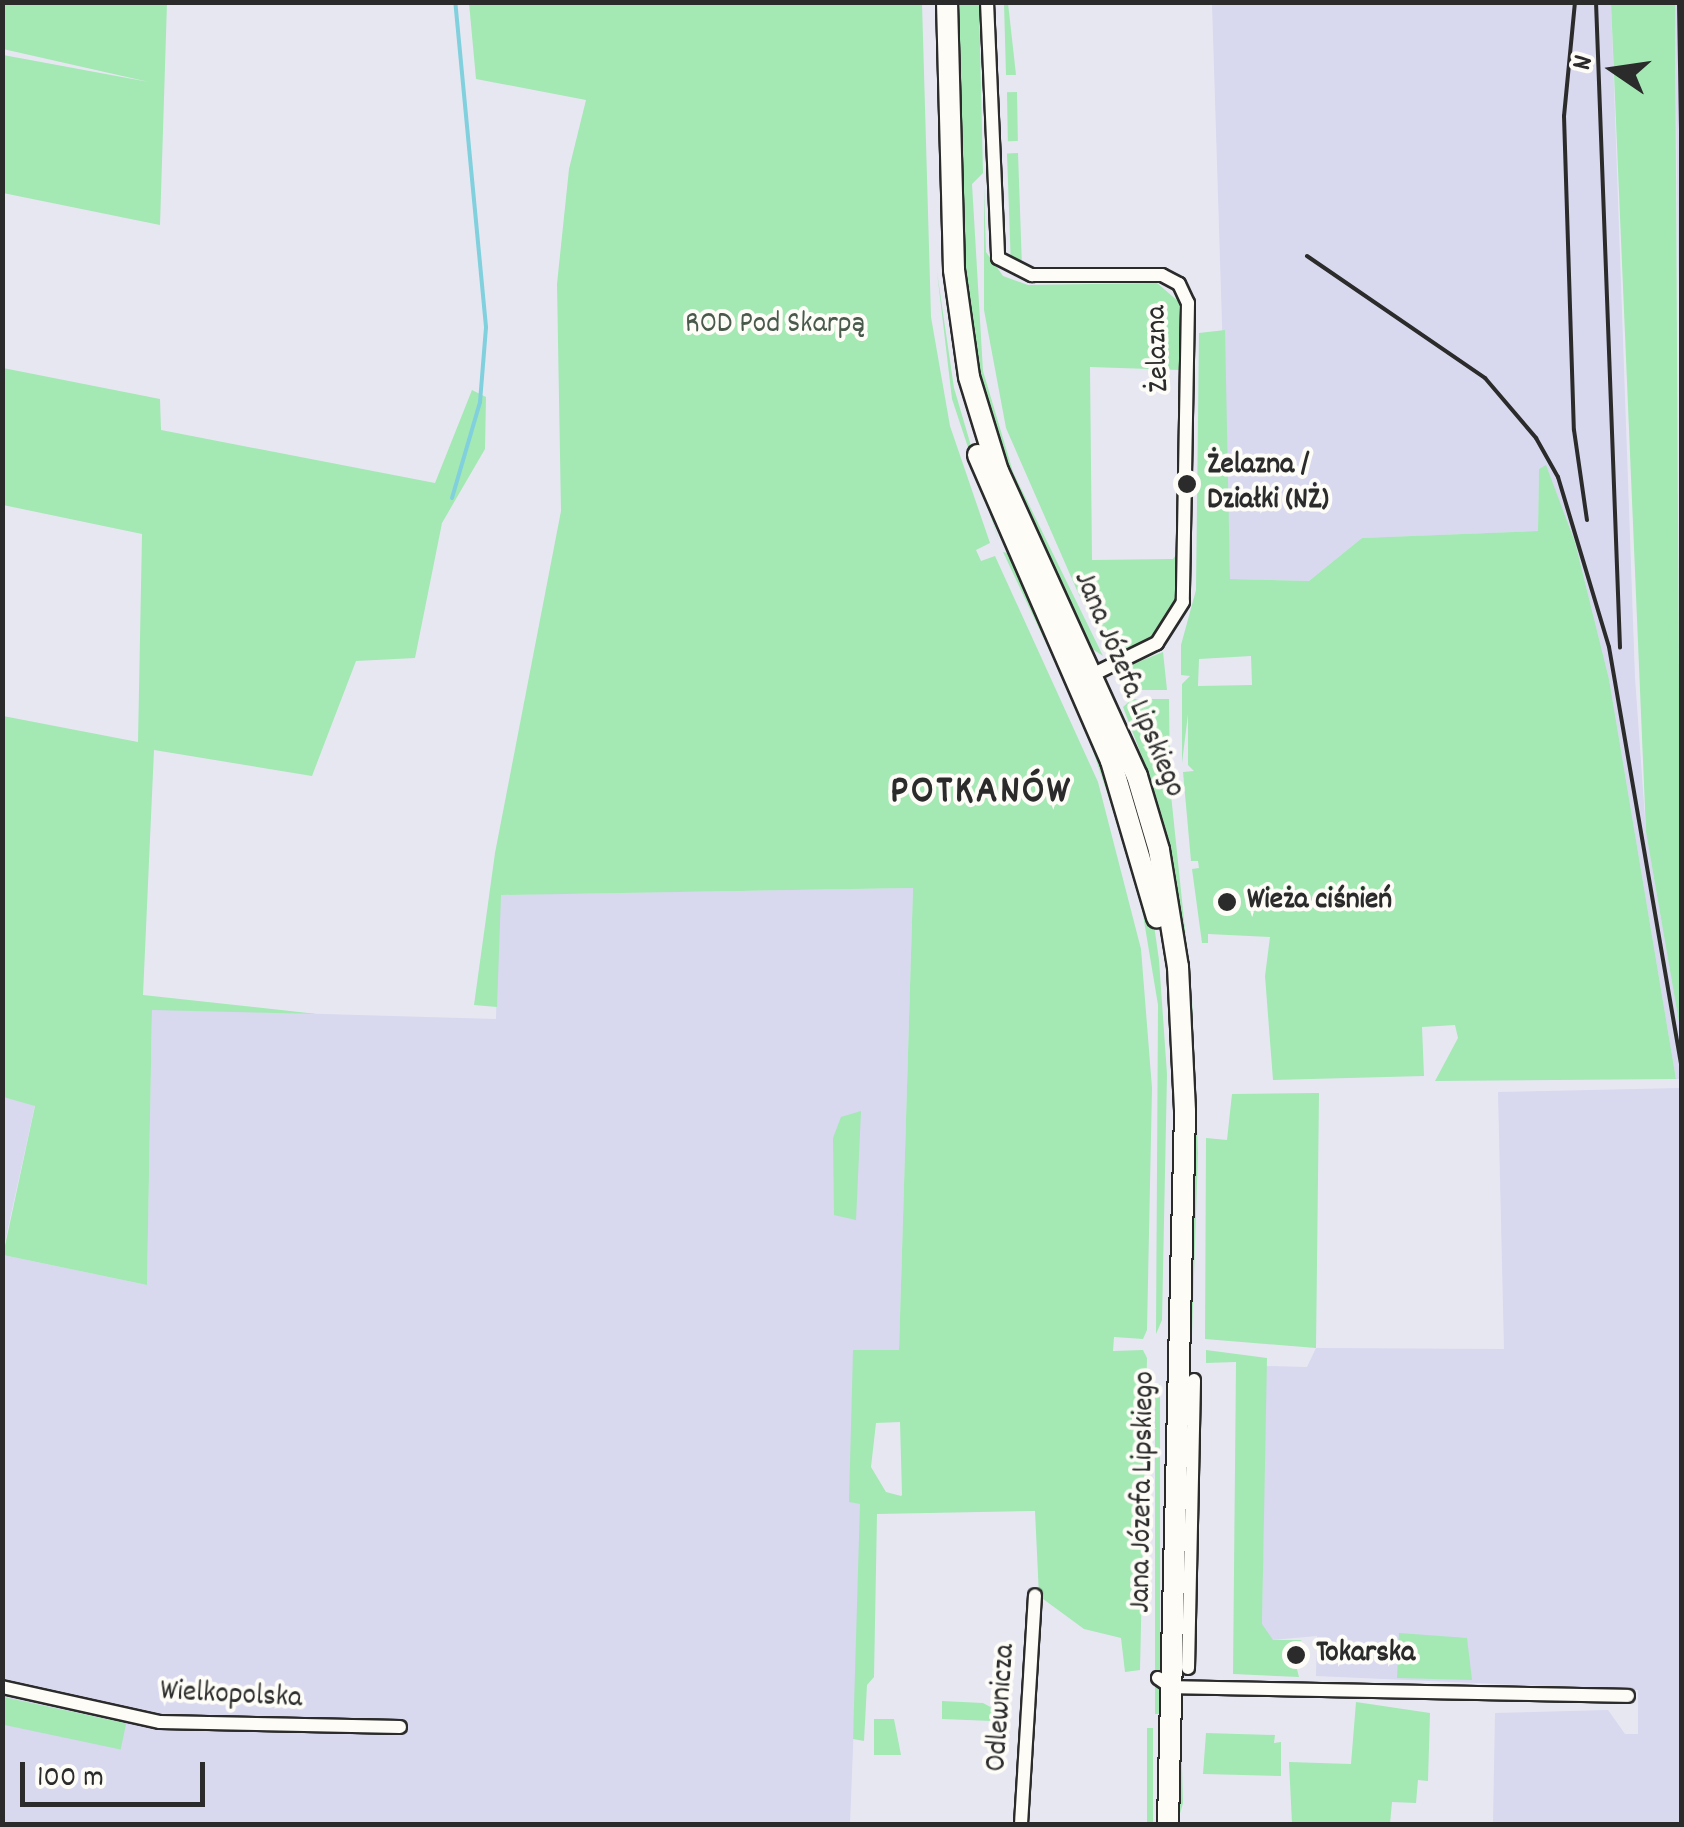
<!DOCTYPE html>
<html>
<head>
<meta charset="utf-8">
<style>
	body { margin:0 }
	#map { position:relative; width:1684px; height:1827px; overflow:hidden; background:#e7e7f2; font-family:Dekko,sans-serif }
	div>[style] { position:absolute }
	[style*='--x'] { left:calc(var(--x)*1px); top:calc(var(--y)*1px); width:calc(var(--w)*1px); rotate:calc(var(--a)*1deg) }
	.built>* { inset:0; background:#d8d8ef }
	.green>* { inset:0; background:#a4e8b4; transform-origin:0 0 }
	.stream>* { height:4px; margin:-2px; padding:0 2px; transform-origin:2px; border-radius:2px; background:#81d0dd }
	.roads { filter:drop-shadow(2px 0 #2b2b2b) drop-shadow(-2px 0 #2b2b2b) drop-shadow(0 2px #2b2b2b) drop-shadow(0 -2px #2b2b2b) }
	.minor>* { height:12px; margin:-6px; padding:0 6px; transform-origin:6px; border-radius:6px; background:#fdfcf7 }
	.primary>* { height:20px; margin:-10px; padding:0 10px; transform-origin:10px; border-radius:10px; background:#fdfcf7 }
	.rail>* { height:4px; margin:-2px; padding:0 2px; transform-origin:2px; border-radius:2px; background:#2b2b2b }
	.dots>* { width:28px; height:28px; translate:-50% -50%; box-sizing:border-box; border:5px solid #fdfcf7; border-radius:50% }
	span { translate:-50% -50%; white-space:nowrap; text-align:center; line-height:1.15; -webkit-text-stroke:8px #fdfcf7; paint-order:stroke }
	.park-label { font-size:30px; color:#495a4d }
	.street-label { font-size:30px; color:#2b2b2b }
	.poi-label { font-size:30px; color:#2b2b2b; font-weight:700 }
	.left { translate:0 -50%; text-align:left }
	.district-label { font-size:40px; color:#2b2b2b; font-weight:700; letter-spacing:2.5px }
	.frame { position:absolute; inset:0; border:5px solid #2b2b2b; pointer-events:none }
	.north { position:absolute; left:1564px; top:20px; width:100px; height:100px; -webkit-text-stroke:8px #fdfcf7; paint-order:stroke; rotate:283deg; font-size:28px; font-weight:700; line-height:40px; text-align:center; color:#2b2b2b }
	.north::after { content:''; display:block; margin:auto; width:35px; height:45px; background:#2b2b2b; clip-path:polygon(50% 0,100% 100%,50% 72%,0 100%) }
	.scale { position:absolute; left:20px; top:1762px; width:185px; height:45px; box-sizing:border-box; border:5px solid #2b2b2b; border-top:0; padding-left:12px; font-size:30px; line-height:35px; white-space:nowrap; color:#2b2b2b; -webkit-text-stroke:8px #fdfcf7; paint-order:stroke }
</style>
</head>
<body>
<div id="map">
	<div class="built">
		<div style="clip-path:polygon(1212px 3px,1611px 3px,1635px 678px,1646px 832px,1681px 1034px,1681px 1079px,1676px 1079px,1609px 679px,1575px 542px,1546px 466px,1539px 469px,1538px 531px,1362px 538px,1309px 581px,1230px 579px)"></div>
		<div style="clip-path:polygon(1675px 3px,1682px 3px,1681px 367px,1678px 256px)"></div>
		<div style="clip-path:polygon(913px 888px,899px 1351px,854px 1350px,850px 1502px,860px 1503px,860px 1569px,850px 1824px,3px 1824px,3px 1255px,147px 1285px,152px 1009px,496px 1019px,500px 895px)"></div>
		<div style="clip-path:polygon(1681px 1088px,1681px 1824px,1493px 1824px,1495px 1713px,1608px 1710px,1625px 1734px,1638px 1734px,1638px 1690px,1316px 1676px,1317px 1636px,1272px 1640px,1262px 1625px,1266px 1366px,1307px 1367px,1316px 1348px,1504px 1349px,1498px 1092px)"></div>
		<div style="clip-path:polygon(3px 1097px,35px 1105px,3px 1251px)"></div>
	</div>
	<div class="green">
		<div style="clip-path:polygon(2px 3px,167px 3px,160px 225px,3px 193px,3px 55px,149px 82px,3px 49px)"></div>
		<div style="clip-path:polygon(evenodd,469px 3px,922px 3px,931px 317px,950px 426px,990px 543px,976px 550px,981px 561px,995px 556px,1098px 782px,1141px 949px,1152px 1088px,1147px 1330px,1143px 1339px,1114px 1337px,1113px 1351px,1143px 1350px,1147px 1358px,1140px 1670px,1125px 1672px,1121px 1638px,1084px 1629px,1039px 1596px,1035px 1511px,877px 1514px,874px 1677px,867px 1685px,864px 1741px,853px 1739px,860px 1504px,849px 1502px,853px 1350px,899px 1350px,913px 888px,501px 895px,497px 1007px,474px 1005px,495px 853px,561px 511px,557px 284px,569px 169px,586px 100px,476px 79px,469px 3px,900px 1422px,902px 1495px,901px 1496px,886px 1492px,871px 1467px,876px 1423px,900px 1422px)"></div>
		<div style="clip-path:polygon(952px 3px,979px 3px,983px 173px,972px 184px,983px 371px,1013px 472px,1103px 656px,1091px 648px,1022px 506px,979px 395px,960px 281px)"></div>
		<div style="clip-path:polygon(1004px 3px,1008px 3px,1016px 75px,1006px 75px)"></div>
		<div style="clip-path:polygon(1611px 3px,1675px 3px,1681px 1034px,1646px 832px)"></div>
		<div style="left:1017px;top:92px;width:49px;height:10px;rotate:89deg"></div>
		<div style="left:1018px;top:153px;width:107px;height:11px;rotate:88deg"></div>
		<div style="clip-path:polygon(984px 186px,986px 252px,1003px 276px,1028px 285px,1157px 283px,1179px 302px,1180px 370px,1090px 367px,1092px 560px,1173px 559px,1179px 551px,1178px 596px,1169px 618px,1154px 635px,1116px 655px,1079px 595px,1006px 428px,984px 310px)"></div>
		<div style="clip-path:polygon(937px 272px,954px 388px,999px 541px,952px 399px)"></div>
		<div style="clip-path:polygon(evenodd,1225px 330px,1230px 579px,1309px 581px,1362px 538px,1538px 531px,1539px 469px,1546px 465px,1575px 542px,1609px 679px,1676px 1079px,1435px 1081px,1458px 1038px,1455px 1025px,1422px 1027px,1424px 1076px,1273px 1080px,1265px 976px,1270px 937px,1208px 934px,1208px 943px,1202px 943px,1192px 869px,1199px 868px,1198px 861px,1191px 861px,1183px 772px,1194px 771px,1188px 765px,1188px 714px,1182px 763px,1182px 684px,1190px 676px,1181px 675px,1181px 645px,1196px 590px,1199px 333px,1225px 330px,1251px 656px,1252px 685px,1198px 686px,1199px 659px,1251px 656px)"></div>
		<div style="clip-path:polygon(3px 368px,160px 399px,161px 430px,435px 483px,472px 390px,486px 397px,485px 449px,442px 523px,415px 658px,356px 661px,312px 776px,154px 750px,143px 995px,317px 1014px,152px 1010px,147px 1285px,3px 1255px,35px 1106px,3px 1097px,3px 716px,138px 742px,142px 534px,3px 505px)"></div>
		<div style="clip-path:polygon(1003px 552px,1012px 554px,1084px 709px,1078px 711px)"></div>
		<div style="clip-path:polygon(1163px 652px,1167px 690px,1132px 690px,1123px 668px)"></div>
		<div style="clip-path:polygon(1132px 699px,1169px 699px,1170px 785px,1192px 997px,1198px 1153px,1192px 1336px,1187px 1332px,1190px 1061px,1149px 775px,1123px 707px)"></div>
		<div style="clip-path:polygon(1089px 722px,1154px 925px,1159px 960px,1167px 1074px,1162px 1320px,1156px 1334px,1158px 1005px,1138px 885px,1084px 724px)"></div>
		<div style="clip-path:polygon(1319px 1093px,1316px 1348px,1205px 1339px,1206px 1138px,1227px 1140px,1232px 1094px)"></div>
		<div style="clip-path:polygon(861px 1111px,856px 1220px,834px 1215px,833px 1138px,841px 1117px)"></div>
		<div style="clip-path:polygon(1206px 1350px,1267px 1358px,1262px 1624px,1273px 1640px,1302px 1640px,1291px 1646px,1299px 1677px,1233px 1674px,1236px 1362px,1206px 1363px)"></div>
		<div style="left:1155px;top:1384px;width:5px;height:330px"></div>
		<div style="clip-path:polygon(1399px 1633px,1467px 1638px,1472px 1680px,1397px 1678px)"></div>
		<div style="left:3px;top:1697px;width:126px;height:27px;rotate:12deg"></div>
		<div style="clip-path:polygon(942px 1701px,983px 1703px,994px 1709px,993px 1721px,942px 1719px)"></div>
		<div style="clip-path:polygon(1356px 1702px,1430px 1713px,1428px 1781px,1418px 1780px,1416px 1803px,1392px 1802px,1390px 1824px,1292px 1824px,1289px 1762px,1351px 1764px)"></div>
		<div style="clip-path:polygon(874px 1719px,894px 1719px,901px 1755px,874px 1755px)"></div>
		<div style="left:1147px;top:1728px;width:6px;height:96px"></div>
		<div style="clip-path:polygon(1181px 1728px,1183px 1803px,1177px 1824px,1179px 1800px)"></div>
		<div style="clip-path:polygon(1206px 1733px,1275px 1735px,1274px 1743px,1281px 1742px,1281px 1776px,1203px 1774px)"></div>
	</div>
	<div class="stream">
		<div style="--x:452;--y:498;--w:100;--a:-73.7"></div>
		<div style="--x:480;--y:402;--w:75;--a:-85.4"></div>
		<div style="--x:486;--y:327;--w:326;--a:-95.4"></div>
	</div>
	<div class="roads">
		<div class="minor">
			<div style="--x:987;--y:2;--w:256;--a:87.5"></div>
			<div style="--x:998;--y:258;--w:38;--a:27"></div>
			<div style="--x:1032;--y:275;--w:130;--a:0"></div>
			<div style="--x:1162;--y:275;--w:19;--a:28"></div>
			<div style="--x:1179;--y:284;--w:21;--a:65"></div>
			<div style="--x:1188;--y:303;--w:299;--a:91"></div>
			<div style="--x:1183;--y:602;--w:49;--a:122.4"></div>
			<div style="--x:1157;--y:643;--w:77;--a:153.8"></div>
			<div style="--x:1188;--y:1668;--w:288;--a:-88.8"></div>
			<div style="--x:1158;--y:1678;--w:16;--a:35"></div>
			<div style="--x:1171;--y:1687;--w:457;--a:1.1"></div>
			<div style="--x:2;--y:1687;--w:162;--a:12.5"></div>
			<div style="--x:160;--y:1722;--w:240;--a:1.2"></div>
			<div style="--x:1021;--y:1824;--w:229;--a:-86.5"></div>
		</div>
		<div class="primary">
			<div style="--x:947;--y:2;--w:268;--a:88.5"></div>
			<div style="--x:954;--y:270;--w:108;--a:82"></div>
			<div style="--x:969;--y:377;--w:98;--a:72.9"></div>
			<div style="--x:998;--y:471;--w:335;--a:65.5"></div>
			<div style="--x:1137;--y:776;--w:77;--a:73.4"></div>
			<div style="--x:1159;--y:850;--w:119;--a:80.8"></div>
			<div style="--x:1178;--y:967;--w:145;--a:87.2"></div>
			<div style="--x:1185;--y:1112;--w:712;--a:91.37"></div>
			<div style="--x:978;--y:455;--w:334;--a:66.5"></div>
			<div style="--x:1111;--y:761;--w:163;--a:73.6"></div>
		</div>
	</div>
	<div class="rail">
		<div style="--x:1575;--y:2;--w:115;--a:95.5"></div>
		<div style="--x:1564;--y:116;--w:314;--a:88.2"></div>
		<div style="--x:1574;--y:430;--w:91;--a:81.8"></div>
		<div style="--x:1596;--y:2;--w:646;--a:87.87"></div>
		<div style="--x:1679;--y:2;--w:192;--a:89.1"></div>
		<div style="--x:1307;--y:256;--w:216;--a:34.4"></div>
		<div style="--x:1485;--y:378;--w:79;--a:49.6"></div>
		<div style="--x:1536;--y:438;--w:45;--a:60.6"></div>
		<div style="--x:1558;--y:477;--w:177;--a:73.3"></div>
		<div style="--x:1609;--y:647;--w:429;--a:80.2"></div>
	</div>
	<div class="dots">
		<div style="left:1187px;top:484px;background:#2b2b2b"></div>
		<div style="left:1227px;top:902px;background:#2b2b2b"></div>
		<div style="left:1296px;top:1655px;background:#2b2b2b"></div>
	</div>
	<div class="park-label">
		<span style="left:775px;top:326px">ROD Pod Skarpą</span>
	</div>
	<div class="street-label">
		<span style="left:1160px;top:349px;rotate:-92deg">Żelazna</span>
		<span style="left:1127px;top:685px;rotate:67deg">Jana Józefa Lipskiego</span>
		<span style="left:1145px;top:1492px;rotate:-89deg">Jana Józefa Lipskiego</span>
		<span style="left:231px;top:1697px;rotate:3deg">Wielkopolska</span>
		<span style="left:1003px;top:1708px;rotate:-86deg">Odlewnicza</span>
	</div>
	<div class="poi-label">
		<span class="left" style="left:1207px;top:484px">Żelazna /<br>Działki (NŻ)</span>
		<span class="left" style="left:1247px;top:902px">Wieża ciśnień</span>
		<span class="left" style="left:1316px;top:1655px">Tokarska</span>
	</div>
	<div class="district-label">
		<span style="left:981px;top:794px">POTKANÓW</span>
	</div>
	<div class="frame"></div>
	<div class="north">N</div>
	<div class="scale">100 m</div>
</div>
</body>
</html>
